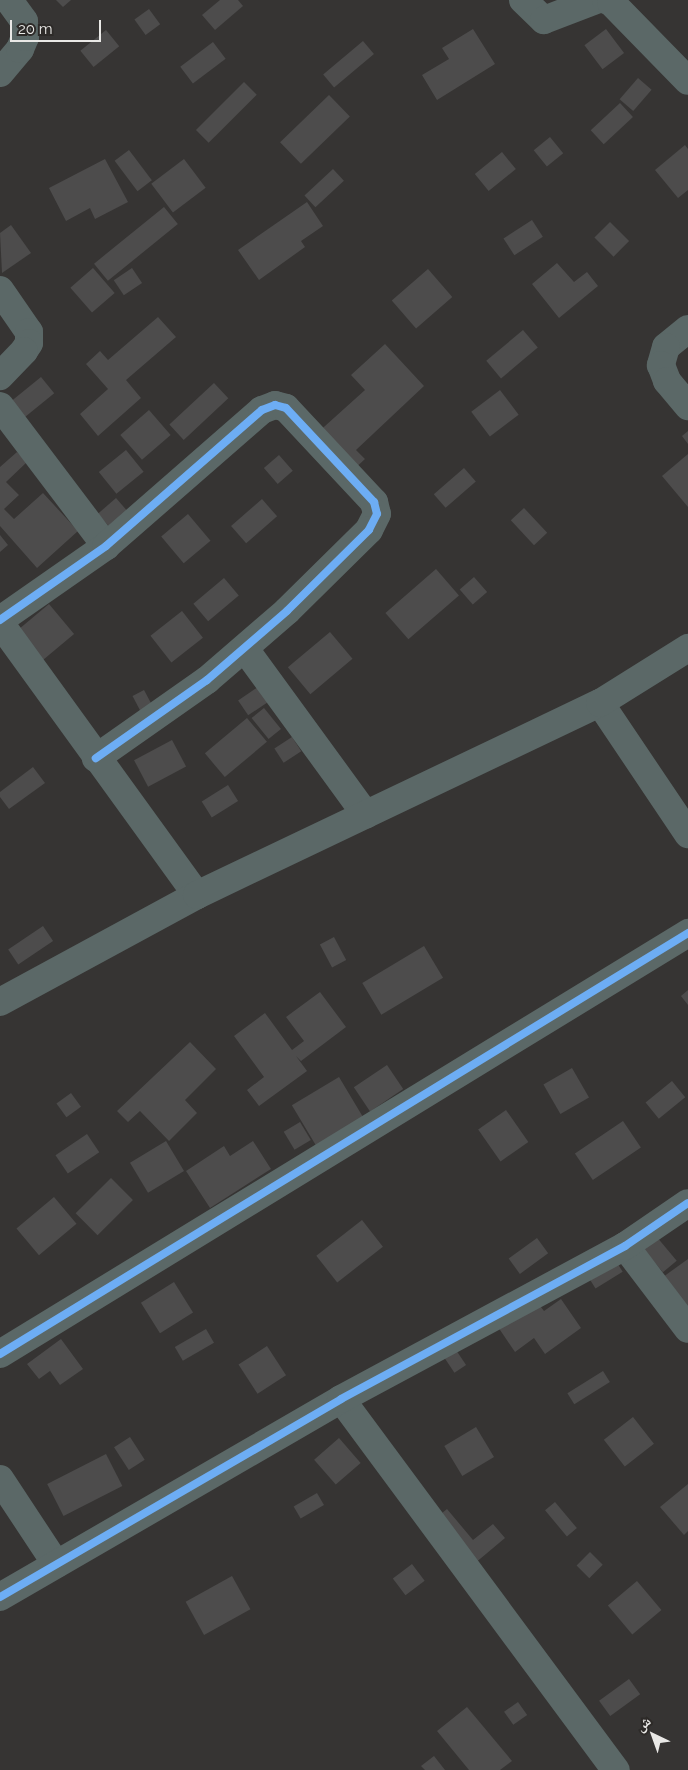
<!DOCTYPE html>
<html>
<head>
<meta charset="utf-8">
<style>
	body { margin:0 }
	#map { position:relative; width:688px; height:1770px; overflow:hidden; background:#363433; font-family:Raleway,"Noto Naskh Arabic",sans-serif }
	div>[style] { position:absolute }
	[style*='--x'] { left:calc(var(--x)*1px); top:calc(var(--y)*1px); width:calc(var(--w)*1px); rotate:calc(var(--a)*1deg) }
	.building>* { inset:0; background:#4d4c4c; transform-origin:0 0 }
	.minor>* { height:28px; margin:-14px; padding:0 14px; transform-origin:14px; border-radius:14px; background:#5b6867 }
	.cycleway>* { height:8px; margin:-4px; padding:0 4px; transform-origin:4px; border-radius:4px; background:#6dadf4 }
	span { translate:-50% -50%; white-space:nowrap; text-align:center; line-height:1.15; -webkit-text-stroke:4.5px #2d2a28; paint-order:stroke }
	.north { position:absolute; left:628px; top:1710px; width:50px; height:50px; -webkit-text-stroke:4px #2d2a28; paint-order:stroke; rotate:318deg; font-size:14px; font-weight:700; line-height:20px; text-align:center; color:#e9e8e6 }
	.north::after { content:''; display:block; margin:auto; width:18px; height:22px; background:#e9e8e6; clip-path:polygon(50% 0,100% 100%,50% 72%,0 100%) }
	.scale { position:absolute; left:10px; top:20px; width:91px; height:22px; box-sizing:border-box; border:2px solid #e9e8e6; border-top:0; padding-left:6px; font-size:15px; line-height:18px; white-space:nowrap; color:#e9e8e6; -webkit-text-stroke:4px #2d2a28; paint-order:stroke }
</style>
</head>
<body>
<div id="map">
	<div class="building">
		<div style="clip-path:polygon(56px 0,71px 0,63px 7px)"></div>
		<div style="clip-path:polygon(220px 0,238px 0,243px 6px,215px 30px,202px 15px)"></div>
		<div style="left:149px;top:9px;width:19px;height:18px;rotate:54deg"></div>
		<div style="clip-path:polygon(473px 29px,495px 64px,437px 100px,422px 75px,449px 59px,442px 48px)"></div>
		<div style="left:606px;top:29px;width:30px;height:27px;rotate:53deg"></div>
		<div style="left:106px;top:30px;width:21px;height:33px;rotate:51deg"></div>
		<div style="left:363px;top:41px;width:17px;height:52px;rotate:50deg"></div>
		<div style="left:213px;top:42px;width:21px;height:41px;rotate:53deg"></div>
		<div style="left:638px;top:78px;width:18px;height:28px;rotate:41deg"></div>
		<div style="left:244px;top:82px;width:18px;height:68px;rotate:45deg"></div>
		<div style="left:329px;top:95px;width:30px;height:68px;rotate:46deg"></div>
		<div style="left:620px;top:103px;width:19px;height:40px;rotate:47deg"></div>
		<div style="left:550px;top:137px;width:21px;height:21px;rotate:51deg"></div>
		<div style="clip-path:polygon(685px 145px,688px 149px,688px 190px,678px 198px,655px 170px)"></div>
		<div style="left:129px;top:150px;width:38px;height:18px;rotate:53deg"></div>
		<div style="left:502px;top:152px;width:22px;height:35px;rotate:51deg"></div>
		<div style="clip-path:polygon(105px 159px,128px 202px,95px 219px,90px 208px,66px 221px,49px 188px)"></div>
		<div style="left:184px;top:159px;width:36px;height:41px;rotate:53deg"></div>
		<div style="left:333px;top:169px;width:16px;height:39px;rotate:47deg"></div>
		<div style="clip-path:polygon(307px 202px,323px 226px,301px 241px,305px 247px,259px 280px,238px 250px)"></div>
		<div style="left:164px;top:207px;width:22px;height:90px;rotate:51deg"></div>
		<div style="left:532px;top:220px;width:20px;height:34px;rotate:57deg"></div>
		<div style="left:610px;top:222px;width:27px;height:22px;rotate:45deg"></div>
		<div style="clip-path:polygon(11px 225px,31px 253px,2px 273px,0 233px)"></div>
		<div style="clip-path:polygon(557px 263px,574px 282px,587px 272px,598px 286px,559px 318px,532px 284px)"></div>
		<div style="left:93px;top:268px;width:33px;height:30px;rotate:49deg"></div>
		<div style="left:132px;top:268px;width:18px;height:22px;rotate:56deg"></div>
		<div style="left:428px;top:269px;width:37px;height:48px;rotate:49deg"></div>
		<div style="clip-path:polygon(158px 317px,176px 337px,126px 380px,141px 398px,98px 436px,80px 414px,108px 389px,86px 364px,100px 351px,108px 360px)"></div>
		<div style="left:523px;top:330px;width:23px;height:48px;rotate:50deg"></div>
		<div style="clip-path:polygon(385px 344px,424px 386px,356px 450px,365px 459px,350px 473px,315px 435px,365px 390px,351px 375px)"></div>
		<div style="left:41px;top:377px;width:21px;height:38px;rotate:51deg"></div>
		<div style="left:214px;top:383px;width:21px;height:61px;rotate:47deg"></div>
		<div style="left:500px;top:390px;width:31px;height:36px;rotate:53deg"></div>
		<div style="left:149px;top:410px;width:33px;height:38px;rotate:49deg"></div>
		<div style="clip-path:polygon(688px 431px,688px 444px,682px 436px)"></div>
		<div style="left:126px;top:450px;width:28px;height:35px;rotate:51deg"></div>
		<div style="clip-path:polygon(17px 452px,27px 462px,6px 482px,19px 495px,4px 509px,14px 519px,43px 493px,78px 531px,37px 568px,0 526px,0 467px)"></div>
		<div style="clip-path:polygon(688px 454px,688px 507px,662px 476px)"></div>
		<div style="left:279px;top:455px;width:21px;height:20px;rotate:49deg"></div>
		<div style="left:464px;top:468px;width:18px;height:40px;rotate:49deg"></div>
		<div style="left:116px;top:498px;width:18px;height:24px;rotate:49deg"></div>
		<div style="left:262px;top:499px;width:23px;height:41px;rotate:49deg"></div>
		<div style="left:524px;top:508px;width:34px;height:18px;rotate:47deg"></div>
		<div style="left:188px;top:514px;width:35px;height:35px;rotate:50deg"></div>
		<div style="clip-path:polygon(0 535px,8px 545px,0 552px)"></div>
		<div style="left:436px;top:569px;width:35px;height:67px;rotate:49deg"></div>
		<div style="left:474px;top:577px;width:20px;height:19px;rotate:49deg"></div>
		<div style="left:224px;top:578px;width:23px;height:40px;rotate:50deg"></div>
		<div style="left:49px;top:604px;width:39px;height:41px;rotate:50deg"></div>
		<div style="left:182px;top:611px;width:34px;height:40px;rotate:52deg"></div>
		<div style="left:330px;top:632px;width:35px;height:55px;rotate:50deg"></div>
		<div style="left:258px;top:687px;width:18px;height:24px;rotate:56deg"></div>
		<div style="left:144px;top:690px;width:21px;height:13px;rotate:62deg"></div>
		<div style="left:264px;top:708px;width:27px;height:16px;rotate:51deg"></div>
		<div style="left:247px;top:718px;width:31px;height:55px;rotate:50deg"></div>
		<div style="left:292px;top:737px;width:17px;height:21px;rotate:57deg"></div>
		<div style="left:172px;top:740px;width:30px;height:43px;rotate:62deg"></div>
		<div style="clip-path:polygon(33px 767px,45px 783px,9px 809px,0 797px,0 792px)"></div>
		<div style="left:228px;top:785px;width:19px;height:31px;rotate:58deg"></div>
		<div style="left:43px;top:926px;width:18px;height:42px;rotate:56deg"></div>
		<div style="left:334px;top:937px;width:26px;height:16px;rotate:62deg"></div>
		<div style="left:424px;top:946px;width:37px;height:72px;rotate:59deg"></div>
		<div style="clip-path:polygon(688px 990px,688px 1005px,681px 996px)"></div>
		<div style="clip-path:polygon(320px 992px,346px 1027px,301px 1061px,296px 1056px,307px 1071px,259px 1106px,247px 1090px,264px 1077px,234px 1036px,265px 1013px,292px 1050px,304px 1041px,286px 1017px)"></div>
		<div style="clip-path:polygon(190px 1042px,216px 1069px,185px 1100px,197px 1113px,169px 1141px,140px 1111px,128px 1122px,117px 1111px)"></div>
		<div style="left:387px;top:1065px;width:29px;height:40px;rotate:56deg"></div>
		<div style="left:572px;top:1068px;width:34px;height:33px;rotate:60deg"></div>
		<div style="left:339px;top:1077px;width:48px;height:55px;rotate:59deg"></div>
		<div style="left:672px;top:1081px;width:21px;height:34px;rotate:51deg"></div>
		<div style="left:71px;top:1093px;width:17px;height:18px;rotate:54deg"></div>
		<div style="left:506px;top:1110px;width:39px;height:34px;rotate:55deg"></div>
		<div style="left:623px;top:1121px;width:32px;height:58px;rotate:56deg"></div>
		<div style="left:300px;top:1122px;width:21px;height:19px;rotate:59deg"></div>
		<div style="left:87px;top:1134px;width:22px;height:38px;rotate:56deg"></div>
		<div style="left:166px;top:1141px;width:35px;height:42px;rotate:59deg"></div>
		<div style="clip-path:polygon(253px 1141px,271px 1169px,210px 1208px,186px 1171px,224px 1146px,230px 1156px)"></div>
		<div style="left:111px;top:1178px;width:31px;height:50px;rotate:45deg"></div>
		<div style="left:54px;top:1197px;width:35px;height:49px;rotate:50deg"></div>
		<div style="left:362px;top:1220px;width:34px;height:58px;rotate:52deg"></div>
		<div style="left:651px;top:1230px;width:40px;height:18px;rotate:50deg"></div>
		<div style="left:537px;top:1238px;width:19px;height:35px;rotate:54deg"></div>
		<div style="left:611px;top:1253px;width:22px;height:32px;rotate:58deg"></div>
		<div style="clip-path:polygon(688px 1259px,688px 1312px,663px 1277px)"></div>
		<div style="left:174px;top:1282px;width:36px;height:39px;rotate:58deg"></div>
		<div style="clip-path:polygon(534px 1298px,544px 1311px,561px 1299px,581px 1328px,545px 1354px,534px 1338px,515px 1352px,496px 1324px)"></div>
		<div style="left:206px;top:1329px;width:16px;height:36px;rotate:60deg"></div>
		<div style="clip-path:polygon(61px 1339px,83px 1369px,60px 1385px,50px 1371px,39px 1379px,27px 1364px)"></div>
		<div style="left:267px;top:1346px;width:35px;height:34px;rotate:57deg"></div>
		<div style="left:456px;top:1350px;width:18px;height:14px;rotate:56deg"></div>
		<div style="left:603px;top:1371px;width:13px;height:42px;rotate:58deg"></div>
		<div style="left:633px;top:1417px;width:34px;height:37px;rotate:52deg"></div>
		<div style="left:476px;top:1427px;width:35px;height:37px;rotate:59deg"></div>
		<div style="left:130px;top:1437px;width:27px;height:19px;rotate:57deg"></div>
		<div style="left:339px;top:1438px;width:33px;height:33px;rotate:49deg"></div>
		<div style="left:106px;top:1454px;width:36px;height:66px;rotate:63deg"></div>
		<div style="clip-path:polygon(688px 1484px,688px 1531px,684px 1535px,660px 1507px)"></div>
		<div style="left:317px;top:1493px;width:14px;height:27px;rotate:60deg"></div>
		<div style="left:555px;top:1502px;width:34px;height:13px;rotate:50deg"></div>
		<div style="clip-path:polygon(447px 1509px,473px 1540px,493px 1524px,505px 1538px,474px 1564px,436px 1518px)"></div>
		<div style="left:590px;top:1552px;width:18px;height:19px;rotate:45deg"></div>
		<div style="left:412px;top:1564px;width:21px;height:24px;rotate:53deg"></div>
		<div style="left:232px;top:1576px;width:38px;height:53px;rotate:61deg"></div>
		<div style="left:637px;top:1581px;width:38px;height:38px;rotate:50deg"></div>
		<div style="left:629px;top:1679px;width:19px;height:37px;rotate:54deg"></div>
		<div style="left:518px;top:1702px;width:16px;height:17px;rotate:55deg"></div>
		<div style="clip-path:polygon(467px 1707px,512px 1761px,500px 1770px,469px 1770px,437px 1731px)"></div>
		<div style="clip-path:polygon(434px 1756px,445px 1770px,425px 1770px,421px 1766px)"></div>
	</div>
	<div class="minor">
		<div style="--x:523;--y:0;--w:29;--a:44"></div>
		<div style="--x:544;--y:20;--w:56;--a:-21"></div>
		<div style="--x:606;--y:0;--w:5;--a:22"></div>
		<div style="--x:611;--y:2;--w:110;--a:45.7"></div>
		<div style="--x:0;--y:73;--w:31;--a:-50"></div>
		<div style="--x:20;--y:49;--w:13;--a:-67"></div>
		<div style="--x:25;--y:37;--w:16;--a:-94"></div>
		<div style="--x:24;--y:21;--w:26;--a:-126"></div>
		<div style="--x:0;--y:290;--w:51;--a:55.4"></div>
		<div style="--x:29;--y:332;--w:11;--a:90"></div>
		<div style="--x:29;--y:343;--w:9;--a:122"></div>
		<div style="--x:24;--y:351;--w:35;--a:134"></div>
		<div style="--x:688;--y:329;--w:28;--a:141"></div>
		<div style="--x:666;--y:347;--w:19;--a:106"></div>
		<div style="--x:661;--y:365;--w:17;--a:69"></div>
		<div style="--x:667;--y:381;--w:33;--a:50"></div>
		<div style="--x:0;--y:406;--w:176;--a:52.9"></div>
		<div style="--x:0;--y:620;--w:129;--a:-34.9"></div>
		<div style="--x:106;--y:546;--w:207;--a:-41.1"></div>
		<div style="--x:262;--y:410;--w:14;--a:-21"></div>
		<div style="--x:275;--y:405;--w:11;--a:15"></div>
		<div style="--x:286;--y:408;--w:129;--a:46.9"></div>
		<div style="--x:374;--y:502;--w:12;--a:76"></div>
		<div style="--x:377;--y:514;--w:18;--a:117"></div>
		<div style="--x:369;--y:530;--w:115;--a:135.4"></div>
		<div style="--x:287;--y:611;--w:106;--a:139.2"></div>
		<div style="--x:207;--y:680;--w:136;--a:144.9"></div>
		<div style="--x:0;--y:623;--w:336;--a:54.1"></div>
		<div style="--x:245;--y:649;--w:205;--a:53.9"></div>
		<div style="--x:600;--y:703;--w:158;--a:56.1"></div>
		<div style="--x:0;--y:1002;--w:224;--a:-28.5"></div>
		<div style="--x:197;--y:895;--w:446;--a:-25.5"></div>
		<div style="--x:600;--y:703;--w:104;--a:-32"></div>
		<div style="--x:625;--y:1246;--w:104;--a:52.8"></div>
		<div style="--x:0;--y:1354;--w:807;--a:-31.46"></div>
		<div style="--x:341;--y:1399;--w:462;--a:53.5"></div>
		<div style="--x:0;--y:1479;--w:102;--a:56.6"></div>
		<div style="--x:0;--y:1597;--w:394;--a:-30.1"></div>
		<div style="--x:341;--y:1399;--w:323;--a:-28.3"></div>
		<div style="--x:625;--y:1246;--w:76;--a:-34.3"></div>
	</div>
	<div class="cycleway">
		<div style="--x:0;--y:620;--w:129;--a:-34.9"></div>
		<div style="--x:106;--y:546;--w:207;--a:-41.1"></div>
		<div style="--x:262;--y:410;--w:14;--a:-21"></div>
		<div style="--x:275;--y:405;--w:11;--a:15"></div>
		<div style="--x:286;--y:408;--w:129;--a:46.9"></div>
		<div style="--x:374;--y:502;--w:12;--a:76"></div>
		<div style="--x:377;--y:514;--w:18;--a:117"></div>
		<div style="--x:369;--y:530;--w:115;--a:135.4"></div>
		<div style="--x:287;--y:611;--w:106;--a:139.2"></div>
		<div style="--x:207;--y:680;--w:136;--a:144.9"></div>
		<div style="--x:0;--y:1354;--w:807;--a:-31.46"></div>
		<div style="--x:0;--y:1597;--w:394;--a:-30.1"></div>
		<div style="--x:341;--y:1399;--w:323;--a:-28.3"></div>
		<div style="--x:625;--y:1246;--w:76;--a:-34.3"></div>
	</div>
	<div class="north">ش</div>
	<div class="scale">20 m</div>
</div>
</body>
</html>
